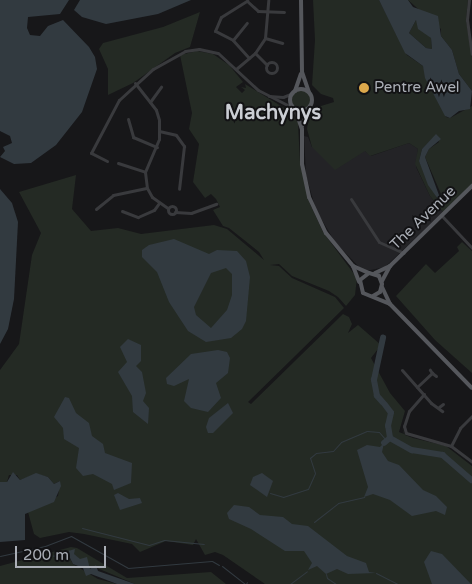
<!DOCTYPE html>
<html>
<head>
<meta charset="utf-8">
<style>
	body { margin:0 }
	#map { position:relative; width:472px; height:584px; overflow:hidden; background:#171719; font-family:"Varela Round",sans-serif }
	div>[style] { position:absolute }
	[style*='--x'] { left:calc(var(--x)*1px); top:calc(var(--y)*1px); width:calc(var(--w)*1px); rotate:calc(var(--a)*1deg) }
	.built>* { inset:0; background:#232326 }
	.green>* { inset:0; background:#242a24 }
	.round { border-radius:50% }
	.water>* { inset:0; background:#323a40 }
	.stream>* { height:1px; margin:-0.5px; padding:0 0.5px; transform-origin:0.5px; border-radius:0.5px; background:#323a40 }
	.river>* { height:5.5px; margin:-2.75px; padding:0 2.75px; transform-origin:2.75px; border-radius:2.75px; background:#323a40 }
	.minor>* { height:3px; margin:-1.5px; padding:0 1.5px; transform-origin:1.5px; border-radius:1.5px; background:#393a3d }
	.minor>.ring { margin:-1.5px; padding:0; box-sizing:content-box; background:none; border:3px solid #393a3d; border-radius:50% }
	.major>* { height:4px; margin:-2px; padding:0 2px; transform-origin:2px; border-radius:2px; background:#55575c }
	.major>.ring { margin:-2px; padding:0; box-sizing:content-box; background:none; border:4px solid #55575c; border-radius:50% }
	.dots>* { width:14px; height:14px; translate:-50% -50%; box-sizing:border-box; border:2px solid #121214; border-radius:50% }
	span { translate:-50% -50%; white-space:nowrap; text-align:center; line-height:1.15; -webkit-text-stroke:4px #121214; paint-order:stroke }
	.poi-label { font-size:15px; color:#abafb7 }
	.left { translate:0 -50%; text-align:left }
	.street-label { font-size:15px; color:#abafb7 }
	.district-label { font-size:20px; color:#cbced4; font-weight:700 }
	.scale { position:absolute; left:15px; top:546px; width:91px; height:22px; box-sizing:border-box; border:2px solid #abafb7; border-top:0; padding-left:6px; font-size:15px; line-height:18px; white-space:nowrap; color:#abafb7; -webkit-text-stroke:4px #121214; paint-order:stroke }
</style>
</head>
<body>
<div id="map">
	<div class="built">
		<div style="clip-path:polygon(304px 136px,308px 137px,312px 147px,365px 151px,371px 156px,409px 143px,418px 149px,416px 167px,430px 196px,443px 212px,385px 267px,366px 271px,359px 267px,335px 242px,316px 210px,306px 175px)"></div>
	</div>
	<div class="green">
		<div style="clip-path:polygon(evenodd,313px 0,379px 0,407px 55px,423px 66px,446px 117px,450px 118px,472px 106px,472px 184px,443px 212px,430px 196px,415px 164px,418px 149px,409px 143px,370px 156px,365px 151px,335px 170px,312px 147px,307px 129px,309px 115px,321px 106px,334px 102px,333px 98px,321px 94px,312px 85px,315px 40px,313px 0,435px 136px,439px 142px,429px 149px,425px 157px,444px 201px,439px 202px,419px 161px,422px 149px,435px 136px)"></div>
		<div style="clip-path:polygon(408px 0,468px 0,466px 20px,472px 57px,472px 91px,459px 74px,452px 50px,441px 36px,441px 29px)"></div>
		<div style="clip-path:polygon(200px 12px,190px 47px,175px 53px,133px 83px,108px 95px,108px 69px,99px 49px,103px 43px,163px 27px)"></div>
		<div style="clip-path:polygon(416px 20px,431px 38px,432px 49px,426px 48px,409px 33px)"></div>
		<div style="clip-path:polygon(197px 51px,213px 54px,229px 65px,243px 82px,236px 87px,242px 93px,245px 90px,241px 87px,246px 88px,245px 84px,294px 114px,298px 123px,300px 162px,310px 204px,323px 232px,357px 278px,355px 295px,346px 306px,338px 297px,329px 291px,292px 276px,279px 264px,270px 265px,279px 266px,292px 278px,335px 297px,344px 308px,248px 402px,251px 404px,343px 314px,349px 317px,352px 324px,348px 333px,358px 325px,381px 345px,371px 358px,390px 393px,405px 411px,399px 432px,404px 434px,402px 427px,405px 435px,413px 438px,446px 446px,472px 466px,472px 584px,265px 584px,223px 555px,215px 552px,205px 555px,196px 539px,193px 545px,166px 541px,140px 552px,132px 544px,84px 534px,69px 532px,40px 538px,34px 534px,28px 512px,58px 496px,60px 481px,54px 484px,48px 477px,37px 474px,20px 480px,17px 475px,9px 475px,7px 482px,0 482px,0 370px,19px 344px,32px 255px,41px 233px,19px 192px,76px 175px,72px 209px,91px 231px,118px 228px,141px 234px,214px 225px,227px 229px,264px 260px,259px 252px,229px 228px,223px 226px,213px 210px,220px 207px,216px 199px,211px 194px,205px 198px,193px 182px,199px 144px,189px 129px,192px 113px,180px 55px)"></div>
		<div class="round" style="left:291px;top:90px;width:20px;height:20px"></div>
		<div style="clip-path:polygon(462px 242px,472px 251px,472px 373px,435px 340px,396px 296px,426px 264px,435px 273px,459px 251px,457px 247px)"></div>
		<div style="clip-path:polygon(71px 547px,77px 548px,127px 578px,211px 572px,226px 584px,135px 584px,97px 568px,90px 569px,74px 555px,73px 550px,67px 554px,73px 564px,98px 579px,117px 584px,0 584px,0 566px)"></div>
	</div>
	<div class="water">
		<div style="clip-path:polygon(0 0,69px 0,60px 14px,28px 17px,27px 28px,30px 35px,40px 36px,48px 26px,63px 20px,89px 47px,95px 57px,97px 69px,82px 112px,56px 145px,31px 163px,14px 164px,0 157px,5px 151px,3px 147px,12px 143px,10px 136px,0 131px)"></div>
		<div style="clip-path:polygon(80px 0,191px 0,158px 14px,106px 24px,82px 17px,74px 10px)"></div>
		<div style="clip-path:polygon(evenodd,379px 0,408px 0,413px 7px,438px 16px,441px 36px,452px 50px,459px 74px,472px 91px,470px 109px,459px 111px,450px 118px,445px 116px,425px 78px,423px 66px,405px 53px,379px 0,416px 20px,418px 29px,431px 38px,432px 49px,426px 48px,409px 33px,416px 20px)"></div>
		<div style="clip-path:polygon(436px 134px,441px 139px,429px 149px,425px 157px,443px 206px,428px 185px,419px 161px,422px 149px)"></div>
		<div style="clip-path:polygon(0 189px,12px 203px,18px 222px,14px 299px,8px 329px,0 344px)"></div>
		<div style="clip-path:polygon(evenodd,174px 239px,209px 254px,217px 250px,237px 251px,246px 261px,250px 277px,246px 321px,242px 329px,231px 338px,206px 342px,188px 331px,169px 302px,157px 272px,142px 257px,142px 250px,149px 245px,174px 239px,226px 268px,232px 274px,232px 295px,227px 310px,211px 328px,196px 315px,194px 307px,211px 273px,226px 268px)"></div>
		<div style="clip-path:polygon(128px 339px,141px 345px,141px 361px,136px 366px,142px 372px,146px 393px,143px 401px,149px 408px,148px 424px,133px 412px,132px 396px,118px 372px,127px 362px,120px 347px)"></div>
		<div style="clip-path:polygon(218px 350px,227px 352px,230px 358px,228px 373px,216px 383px,221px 398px,208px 412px,191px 408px,184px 401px,189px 379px,174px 386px,167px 384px,166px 378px,191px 354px)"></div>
		<div style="clip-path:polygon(65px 397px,69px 398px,76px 413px,89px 423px,92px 436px,103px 444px,105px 453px,132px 463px,131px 483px,114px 490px,112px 484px,93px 474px,83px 476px,76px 468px,79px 448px,64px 439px,63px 428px,54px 417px)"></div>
		<div style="clip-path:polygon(228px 403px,233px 413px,213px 433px,208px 433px,206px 427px,209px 418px)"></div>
		<div style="clip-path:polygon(384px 443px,382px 452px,388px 461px,399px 465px,423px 490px,436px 496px,447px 507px,445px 515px,436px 511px,412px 516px,390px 500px,373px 494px,364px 497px,368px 487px,357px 450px,367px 445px,380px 447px)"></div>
		<div style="clip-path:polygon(13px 472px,20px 480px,36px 473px,48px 477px,54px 484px,60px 481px,61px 486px,54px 502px,25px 514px,25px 540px,0 542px,0 482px,7px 482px)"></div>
		<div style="clip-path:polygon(262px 473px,273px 481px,267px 497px,250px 485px,253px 477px)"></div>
		<div style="clip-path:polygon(118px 493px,129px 499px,140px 498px,142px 503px,120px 510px,114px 495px)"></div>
		<div style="clip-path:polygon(234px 505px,249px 507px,260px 515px,283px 517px,292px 524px,308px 526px,347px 556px,366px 563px,369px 572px,376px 573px,348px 574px,337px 569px,326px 574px,317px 566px,308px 570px,312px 563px,304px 551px,285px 551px,251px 529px,229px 519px,227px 513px)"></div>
		<div style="clip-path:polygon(75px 549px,74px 554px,80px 559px,87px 557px,90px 569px,96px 565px,98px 571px,135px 584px,117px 584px,91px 574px,86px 576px,83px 568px,73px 564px,70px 558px,64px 561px,52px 556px)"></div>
		<div style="clip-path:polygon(431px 551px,442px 554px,471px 584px,432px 584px,424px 562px)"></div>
	</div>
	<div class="stream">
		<div style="--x:270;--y:493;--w:14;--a:17"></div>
		<div style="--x:283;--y:497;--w:26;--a:-18"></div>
		<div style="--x:308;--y:489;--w:17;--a:-66"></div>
		<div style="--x:315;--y:473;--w:16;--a:-108"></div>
		<div style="--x:310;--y:458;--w:8;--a:-40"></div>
		<div style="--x:316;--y:453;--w:17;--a:-7"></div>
		<div style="--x:333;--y:451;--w:12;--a:-48"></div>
		<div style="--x:341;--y:442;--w:28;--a:-23"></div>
		<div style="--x:367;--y:431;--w:12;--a:5"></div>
		<div style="--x:379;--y:432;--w:11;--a:49"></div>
		<div style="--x:314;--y:522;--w:31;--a:-38"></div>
		<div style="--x:338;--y:503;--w:27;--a:-13"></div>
		<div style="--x:82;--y:528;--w:69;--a:14.2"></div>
		<div style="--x:149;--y:545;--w:16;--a:-18"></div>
		<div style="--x:164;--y:540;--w:40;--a:5.7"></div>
		<div style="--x:0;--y:556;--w:46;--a:-12.5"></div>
		<div style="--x:45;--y:546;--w:28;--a:-21"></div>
		<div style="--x:71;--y:536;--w:65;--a:29.3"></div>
		<div style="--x:128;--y:568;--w:84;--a:-4.8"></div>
		<div style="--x:212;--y:561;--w:8;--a:30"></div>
		<div style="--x:222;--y:566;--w:29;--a:38"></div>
		<div style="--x:376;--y:573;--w:25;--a:27"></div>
		<div style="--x:326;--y:574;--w:4;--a:76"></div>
		<div style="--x:327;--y:578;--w:11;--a:34"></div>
		<div style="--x:246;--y:584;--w:2;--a:-63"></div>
		<div style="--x:290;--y:584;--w:21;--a:-37"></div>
	</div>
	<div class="river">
		<div style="--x:383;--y:403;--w:9;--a:-131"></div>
		<div style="--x:377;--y:396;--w:16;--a:-101"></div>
		<div style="--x:374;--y:380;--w:43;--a:-77.9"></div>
		<div style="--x:390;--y:438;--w:25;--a:29"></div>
		<div style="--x:412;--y:450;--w:31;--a:9"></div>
		<div style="--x:443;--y:455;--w:38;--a:41"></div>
		<div style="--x:384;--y:443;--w:8;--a:-40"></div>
		<div style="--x:390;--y:438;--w:12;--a:-99"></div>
		<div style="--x:388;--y:426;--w:13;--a:-77"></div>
		<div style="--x:391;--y:413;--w:10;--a:-127"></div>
	</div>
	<div class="minor">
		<div style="--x:469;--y:0;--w:20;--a:96"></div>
		<div style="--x:467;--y:20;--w:34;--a:82"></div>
		<div style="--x:265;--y:38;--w:18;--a:16"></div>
		<div style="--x:233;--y:40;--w:22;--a:-51"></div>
		<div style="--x:255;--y:53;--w:17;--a:45"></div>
		<div style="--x:249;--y:58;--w:24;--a:-132"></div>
		<div style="--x:233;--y:40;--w:20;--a:-153"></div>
		<div style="--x:215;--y:31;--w:15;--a:-67"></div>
		<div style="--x:221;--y:17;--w:31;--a:-32"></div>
		<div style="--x:247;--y:1;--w:15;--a:42"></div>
		<div style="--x:258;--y:11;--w:26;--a:2"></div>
		<div class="ring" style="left:266.5px;top:62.5px;width:8px;height:8px"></div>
		<div style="--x:236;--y:69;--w:25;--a:-40"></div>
		<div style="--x:255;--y:53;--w:18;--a:-56"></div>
		<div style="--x:265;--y:38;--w:38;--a:-85"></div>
		<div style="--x:135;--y:83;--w:34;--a:52"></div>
		<div style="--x:156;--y:110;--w:10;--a:73"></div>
		<div style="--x:159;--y:120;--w:19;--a:90"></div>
		<div style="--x:159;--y:139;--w:36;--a:113"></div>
		<div style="--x:145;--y:172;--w:16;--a:83"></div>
		<div style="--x:147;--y:188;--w:10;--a:61"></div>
		<div style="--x:152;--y:197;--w:19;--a:35"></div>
		<div style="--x:269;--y:96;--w:14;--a:4"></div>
		<div style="--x:283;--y:97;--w:11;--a:-22"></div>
		<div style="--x:150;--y:102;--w:19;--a:-54"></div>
		<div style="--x:128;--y:119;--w:19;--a:74"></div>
		<div style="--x:133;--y:137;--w:26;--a:23"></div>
		<div style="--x:159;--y:131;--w:17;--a:13"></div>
		<div style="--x:176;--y:135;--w:14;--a:54"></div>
		<div style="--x:184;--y:146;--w:43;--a:96.6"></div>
		<div style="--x:107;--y:161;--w:18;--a:-153"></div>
		<div style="--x:91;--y:153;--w:60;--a:-62.2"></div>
		<div style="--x:119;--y:100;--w:46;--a:-42.4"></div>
		<div style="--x:153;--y:69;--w:37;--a:-29"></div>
		<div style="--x:185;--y:51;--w:14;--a:-8"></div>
		<div style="--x:199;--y:49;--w:19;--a:12"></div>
		<div style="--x:218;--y:53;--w:54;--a:42.8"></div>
		<div style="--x:258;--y:90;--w:38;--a:27"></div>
		<div style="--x:118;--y:163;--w:28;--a:18"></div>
		<div style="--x:351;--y:199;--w:51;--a:56.9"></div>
		<div style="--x:379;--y:242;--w:27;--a:24"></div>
		<div class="ring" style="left:168px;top:206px;width:5px;height:5px"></div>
		<div style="--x:96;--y:209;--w:22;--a:-39"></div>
		<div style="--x:113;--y:195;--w:34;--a:-12"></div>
		<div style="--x:122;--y:211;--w:17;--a:21"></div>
		<div style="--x:138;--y:217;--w:17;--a:-24"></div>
		<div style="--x:154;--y:210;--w:9;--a:-54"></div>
		<div style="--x:175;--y:212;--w:16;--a:4"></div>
		<div style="--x:191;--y:213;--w:27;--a:-20"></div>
		<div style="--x:442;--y:216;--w:44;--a:46.8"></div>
		<div style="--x:402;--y:370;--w:44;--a:48.7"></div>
		<div style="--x:431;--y:403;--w:14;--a:36"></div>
		<div style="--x:432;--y:373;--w:5;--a:37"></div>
		<div style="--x:417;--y:387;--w:21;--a:-43"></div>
		<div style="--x:432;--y:373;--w:4;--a:-124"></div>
		<div style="--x:424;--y:394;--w:23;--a:131"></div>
		<div style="--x:409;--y:411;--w:16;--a:108"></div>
		<div style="--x:404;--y:426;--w:7;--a:74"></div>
		<div style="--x:406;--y:433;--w:47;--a:16.1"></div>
		<div style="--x:451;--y:446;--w:26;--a:37"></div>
		<div style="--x:439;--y:407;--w:5;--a:-37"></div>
		<div style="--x:451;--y:446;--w:20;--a:-63"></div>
		<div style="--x:460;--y:428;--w:17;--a:-45"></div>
	</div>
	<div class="major">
		<div style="--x:301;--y:0;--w:72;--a:89.2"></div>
		<div style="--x:302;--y:72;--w:21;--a:71"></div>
		<div class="ring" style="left:290px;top:89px;width:18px;height:18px"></div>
		<div style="--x:295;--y:91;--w:18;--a:-71"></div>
		<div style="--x:295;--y:109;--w:21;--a:71"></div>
		<div style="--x:302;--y:129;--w:35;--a:90"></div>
		<div style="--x:302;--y:164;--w:34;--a:78"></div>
		<div style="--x:309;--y:197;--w:40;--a:65"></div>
		<div style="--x:326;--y:233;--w:43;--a:50.7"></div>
		<div style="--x:353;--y:266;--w:17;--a:69"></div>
		<div style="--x:302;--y:126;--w:18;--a:-71"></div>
		<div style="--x:353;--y:266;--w:17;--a:24"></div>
		<div style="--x:375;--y:273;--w:17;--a:-25"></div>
		<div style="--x:382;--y:281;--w:17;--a:-62"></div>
		<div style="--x:390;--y:266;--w:115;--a:-44.3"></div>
		<div style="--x:382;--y:287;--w:19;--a:65"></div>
		<div style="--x:373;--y:296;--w:8;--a:-30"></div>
		<div style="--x:380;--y:292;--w:8;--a:-76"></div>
		<div style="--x:382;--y:284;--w:9;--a:-111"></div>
		<div style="--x:379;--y:276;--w:10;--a:-163"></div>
		<div style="--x:369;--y:273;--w:11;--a:142"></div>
		<div style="--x:360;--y:280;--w:13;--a:77"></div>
		<div style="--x:363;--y:293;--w:29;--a:22"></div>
		<div style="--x:390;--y:304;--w:117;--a:45.7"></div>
	</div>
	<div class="dots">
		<div style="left:364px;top:88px;background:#dca84c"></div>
	</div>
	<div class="poi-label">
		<span class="left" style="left:374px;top:88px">Pentre Awel</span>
	</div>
	<div class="street-label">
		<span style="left:423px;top:218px;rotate:-44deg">The Avenue</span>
	</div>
	<div class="district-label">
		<span style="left:273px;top:113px">Machynys</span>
	</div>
	<div class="scale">200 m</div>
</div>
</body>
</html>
